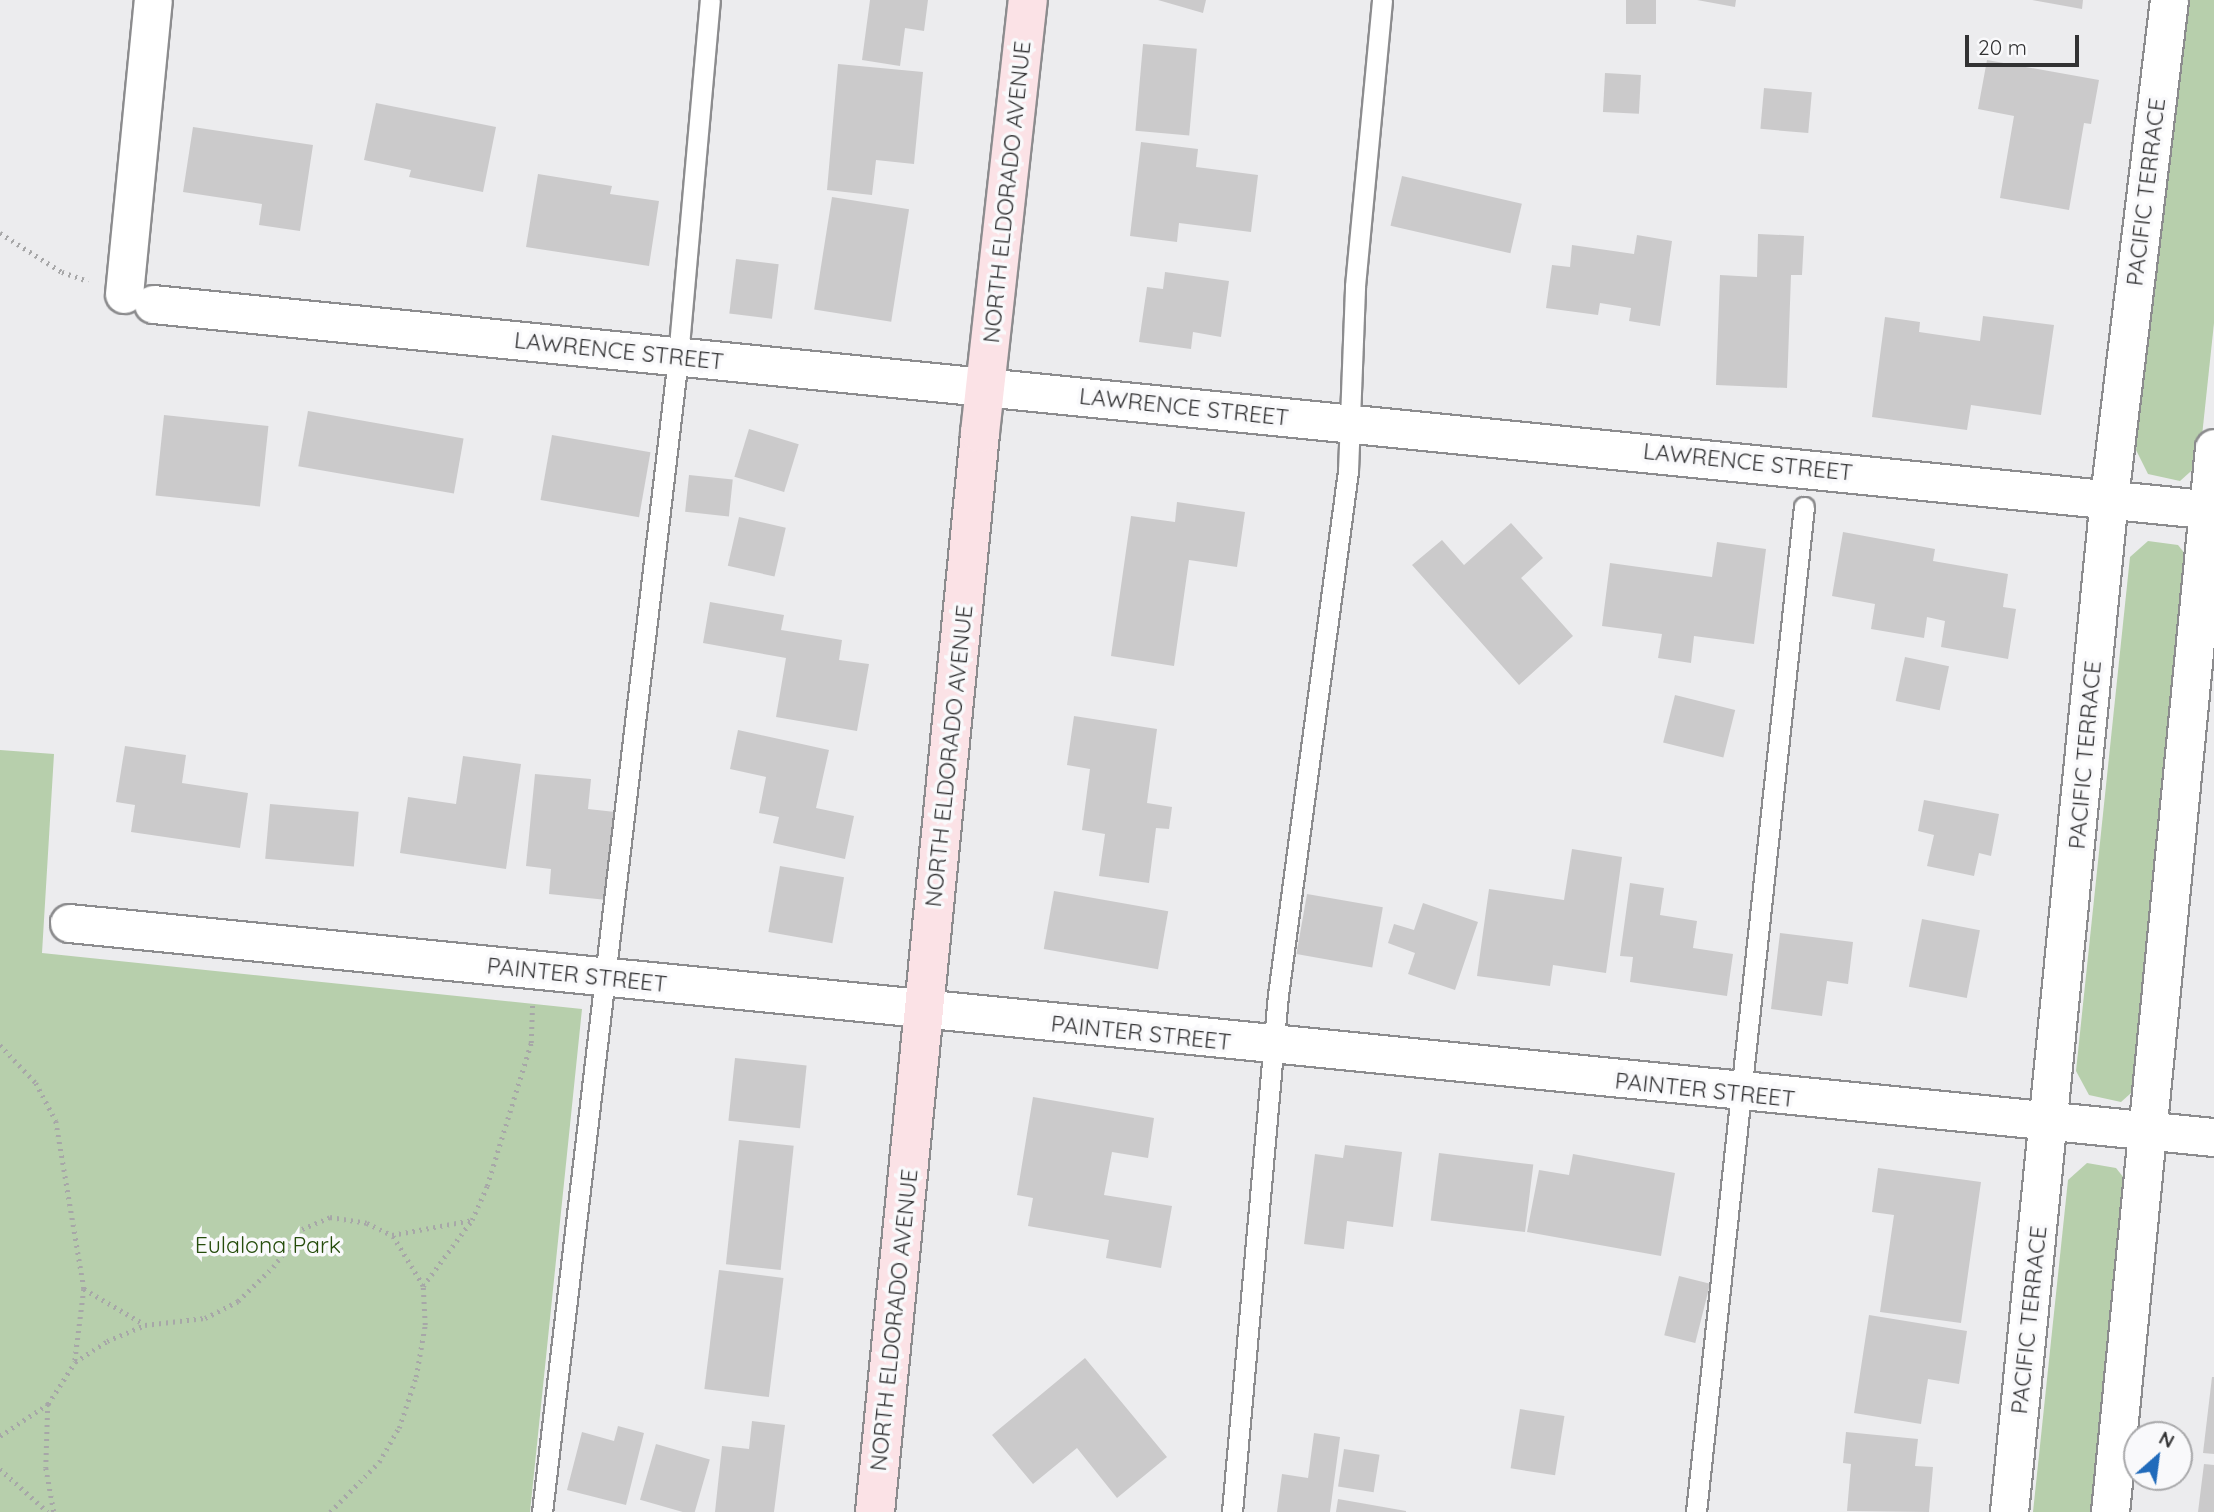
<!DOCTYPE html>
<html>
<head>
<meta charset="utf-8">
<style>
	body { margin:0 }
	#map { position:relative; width:2214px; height:1512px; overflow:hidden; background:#ececee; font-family:Quicksand,sans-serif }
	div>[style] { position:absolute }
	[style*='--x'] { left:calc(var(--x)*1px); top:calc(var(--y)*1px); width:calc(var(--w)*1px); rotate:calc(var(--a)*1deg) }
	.green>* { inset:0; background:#b7cfac }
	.building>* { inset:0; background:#cbcacb; transform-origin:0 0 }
	.path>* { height:4.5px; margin-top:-2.25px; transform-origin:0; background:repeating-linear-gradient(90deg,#a7a7a8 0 2px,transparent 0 7px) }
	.roads { filter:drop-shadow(2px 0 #8c8c8e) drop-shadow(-2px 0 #8c8c8e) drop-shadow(0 2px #8c8c8e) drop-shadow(0 -2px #8c8c8e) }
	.lane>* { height:19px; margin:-9.5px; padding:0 9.5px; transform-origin:9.5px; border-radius:9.5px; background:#fff }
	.street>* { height:37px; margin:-18.5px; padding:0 18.5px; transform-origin:18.5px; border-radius:18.5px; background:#fff }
	.secondary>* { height:38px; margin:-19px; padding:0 19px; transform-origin:19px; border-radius:19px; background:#fbe2e6 }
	span { translate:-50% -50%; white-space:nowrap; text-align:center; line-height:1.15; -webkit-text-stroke:7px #f9f9fb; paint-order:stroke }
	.street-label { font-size:23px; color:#323233 }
	.park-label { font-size:23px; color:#254c0b }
	.north { position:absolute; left:2123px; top:1421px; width:70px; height:70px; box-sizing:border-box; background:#f9f9fb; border:2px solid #a9a9ab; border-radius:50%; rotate:28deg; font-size:19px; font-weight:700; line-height:28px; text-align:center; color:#323233 }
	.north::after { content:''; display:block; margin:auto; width:24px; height:32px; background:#216bbb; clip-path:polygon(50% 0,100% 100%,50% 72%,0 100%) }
	.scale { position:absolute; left:1965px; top:35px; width:114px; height:32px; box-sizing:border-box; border:4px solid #323233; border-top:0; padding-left:9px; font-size:21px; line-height:24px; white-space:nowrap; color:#323233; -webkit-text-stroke:5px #f9f9fb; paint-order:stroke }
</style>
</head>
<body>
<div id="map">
	<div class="green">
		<div style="clip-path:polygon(2182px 0,2214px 0,2214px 323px,2199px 464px,2180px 481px,2148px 474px,2136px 450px)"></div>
		<div style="clip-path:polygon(2148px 541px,2178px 545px,2194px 565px,2140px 1085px,2121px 1102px,2089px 1095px,2076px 1071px,2130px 557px)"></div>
		<div style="clip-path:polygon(0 750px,54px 754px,42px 953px,582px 1009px,530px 1512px,0 1512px)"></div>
		<div style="clip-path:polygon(2087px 1163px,2116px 1168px,2132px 1188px,2099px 1512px,2033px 1512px,2068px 1180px)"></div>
	</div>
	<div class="building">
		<div style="clip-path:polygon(870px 0,928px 0,924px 31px,905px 28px,900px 66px,862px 60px)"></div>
		<div style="clip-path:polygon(1158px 0,1206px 0,1203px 13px)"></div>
		<div style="left:1626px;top:0;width:30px;height:24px"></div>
		<div style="clip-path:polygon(1697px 0,1736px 0,1735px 7px)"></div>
		<div style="clip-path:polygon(2032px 0,2083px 0,2082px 9px)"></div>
		<div style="left:1143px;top:44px;width:54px;height:87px;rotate:5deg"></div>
		<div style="clip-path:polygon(1987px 60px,2099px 80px,2091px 124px,2084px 123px,2069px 210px,2000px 198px,2014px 116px,1978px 109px)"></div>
		<div style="clip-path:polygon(838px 64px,923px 72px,914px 164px,876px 160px,872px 195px,827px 190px)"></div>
		<div style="left:1605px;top:73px;width:36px;height:39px;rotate:3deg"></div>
		<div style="left:1764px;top:88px;width:48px;height:41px;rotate:5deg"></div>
		<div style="clip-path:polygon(376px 103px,496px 127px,483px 192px,409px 177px,411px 170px,364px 160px)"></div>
		<div style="clip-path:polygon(193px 127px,313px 145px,300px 231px,259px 225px,262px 204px,183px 192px)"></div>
		<div style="clip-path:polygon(1141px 142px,1198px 149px,1196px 167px,1258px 175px,1251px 232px,1179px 223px,1177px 242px,1130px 236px)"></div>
		<div style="clip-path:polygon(538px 174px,612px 186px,610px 194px,659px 201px,649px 266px,526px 247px)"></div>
		<div style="left:1402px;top:176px;width:123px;height:51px;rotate:13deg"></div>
		<div style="left:832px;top:197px;width:78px;height:114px;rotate:9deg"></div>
		<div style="clip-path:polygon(1758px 234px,1804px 236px,1802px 275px,1791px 275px,1787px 388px,1716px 385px,1720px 275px,1757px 277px)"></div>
		<div style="clip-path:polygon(1637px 235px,1672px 241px,1660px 326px,1629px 321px,1631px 308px,1600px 303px,1598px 315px,1546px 308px,1552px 265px,1570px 267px,1572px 245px,1634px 254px)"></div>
		<div style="left:736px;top:259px;width:43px;height:55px;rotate:7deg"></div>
		<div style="clip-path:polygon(1165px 272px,1229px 281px,1221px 337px,1193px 332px,1191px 349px,1139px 342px,1147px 287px,1163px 289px)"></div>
		<div style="clip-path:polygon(1983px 316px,2054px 325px,2041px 415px,1971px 405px,1967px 430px,1872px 417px,1885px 317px,1920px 322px,1919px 332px,1980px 341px)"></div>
		<div style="left:308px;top:411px;width:158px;height:56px;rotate:10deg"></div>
		<div style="left:164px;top:415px;width:105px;height:81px;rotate:6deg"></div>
		<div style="left:749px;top:429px;width:52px;height:50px;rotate:17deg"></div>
		<div style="left:552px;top:435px;width:100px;height:66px;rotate:10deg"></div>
		<div style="left:689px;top:475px;width:44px;height:37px;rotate:6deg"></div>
		<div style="clip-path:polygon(1177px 502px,1245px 512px,1237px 567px,1189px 560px,1174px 666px,1111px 656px,1131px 516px,1175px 522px)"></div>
		<div style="left:739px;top:517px;width:48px;height:50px;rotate:13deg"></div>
		<div style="clip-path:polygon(1511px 523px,1543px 558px,1521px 578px,1573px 636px,1519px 685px,1412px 565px,1442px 540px,1464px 565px)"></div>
		<div style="clip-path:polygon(1843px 532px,1935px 549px,1933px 561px,2008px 574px,2003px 607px,2016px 609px,2008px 659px,1941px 647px,1945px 621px,1927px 617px,1924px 638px,1871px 629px,1875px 604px,1832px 596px)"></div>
		<div style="clip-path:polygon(1717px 542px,1766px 549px,1754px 644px,1694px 636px,1691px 663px,1658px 658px,1662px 634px,1602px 626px,1610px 563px,1712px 577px)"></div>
		<div style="clip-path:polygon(710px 602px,784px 615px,781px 630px,842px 640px,839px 660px,869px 664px,857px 731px,776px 717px,786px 658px,703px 643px)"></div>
		<div style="left:1905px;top:657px;width:45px;height:45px;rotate:12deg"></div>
		<div style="left:1675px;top:695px;width:62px;height:49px;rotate:14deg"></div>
		<div style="clip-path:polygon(1074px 716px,1157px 729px,1147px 803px,1172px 807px,1169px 829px,1156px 828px,1149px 883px,1099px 876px,1105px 834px,1082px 830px,1090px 769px,1067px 765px)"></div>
		<div style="clip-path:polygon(738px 730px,829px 750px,816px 808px,854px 816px,845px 859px,773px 843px,779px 817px,759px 813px,766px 777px,730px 769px)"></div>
		<div style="clip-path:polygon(125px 746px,186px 755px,182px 783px,248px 793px,240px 848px,131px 832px,135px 805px,116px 802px)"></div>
		<div style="clip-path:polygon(463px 756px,521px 764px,506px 869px,400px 853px,408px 797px,456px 804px)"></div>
		<div style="clip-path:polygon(535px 774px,591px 779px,588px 809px,615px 812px,607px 900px,549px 894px,551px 869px,526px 866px)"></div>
		<div style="clip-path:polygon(1924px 800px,1999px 814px,1991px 856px,1979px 853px,1974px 876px,1927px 866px,1934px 835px,1918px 831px)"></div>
		<div style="left:270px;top:804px;width:89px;height:55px;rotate:5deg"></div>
		<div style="clip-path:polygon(1572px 849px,1622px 857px,1606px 973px,1553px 965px,1550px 986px,1477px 976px,1489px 889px,1564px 900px)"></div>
		<div style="left:780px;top:866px;width:65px;height:67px;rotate:10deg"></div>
		<div style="clip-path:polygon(1630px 883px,1664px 888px,1660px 915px,1697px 921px,1693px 948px,1733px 954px,1727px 996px,1630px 982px,1633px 957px,1620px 956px)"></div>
		<div style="left:1054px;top:891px;width:116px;height:59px;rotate:10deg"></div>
		<div style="left:1307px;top:894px;width:77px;height:61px;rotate:10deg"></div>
		<div style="clip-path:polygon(1423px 903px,1478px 922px,1455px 990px,1408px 974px,1415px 953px,1388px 943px,1394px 924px,1414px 930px)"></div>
		<div style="left:1922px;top:919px;width:59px;height:69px;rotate:11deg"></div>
		<div style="clip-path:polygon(1780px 933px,1853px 942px,1848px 984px,1827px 981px,1822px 1016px,1771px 1009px)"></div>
		<div style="left:735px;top:1058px;width:72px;height:63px;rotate:6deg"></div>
		<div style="clip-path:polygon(1033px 1097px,1154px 1118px,1148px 1158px,1112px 1152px,1104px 1195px,1172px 1206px,1161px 1268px,1106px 1258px,1109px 1240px,1028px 1226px,1033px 1198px,1017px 1195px)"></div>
		<div style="left:739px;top:1140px;width:55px;height:125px;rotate:6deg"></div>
		<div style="clip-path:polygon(1345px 1145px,1402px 1152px,1393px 1227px,1347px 1221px,1344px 1249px,1304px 1244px,1315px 1154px,1343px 1158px)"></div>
		<div style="left:1439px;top:1153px;width:95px;height:68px;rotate:7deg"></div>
		<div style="clip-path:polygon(1573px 1154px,1675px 1173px,1661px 1256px,1527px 1232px,1539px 1170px,1569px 1175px)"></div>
		<div style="clip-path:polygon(1878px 1168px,1981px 1182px,1961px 1323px,1880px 1312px,1894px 1215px,1872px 1212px)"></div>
		<div style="left:719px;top:1270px;width:65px;height:120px;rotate:7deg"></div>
		<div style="left:1679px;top:1276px;width:32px;height:61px;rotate:14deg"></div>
		<div style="clip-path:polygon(1869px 1315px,1967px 1331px,1959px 1384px,1928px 1379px,1921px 1424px,1854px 1413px)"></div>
		<div style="clip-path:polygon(1085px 1358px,1167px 1457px,1117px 1498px,1077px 1448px,1033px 1484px,992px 1435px)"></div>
		<div style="clip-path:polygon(2212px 1377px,2214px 1377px,2214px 1454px,2203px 1453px)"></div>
		<div style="left:1520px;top:1409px;width:45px;height:60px;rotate:9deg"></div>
		<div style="clip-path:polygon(752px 1421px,785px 1425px,774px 1512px,715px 1512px,722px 1446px,749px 1449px)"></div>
		<div style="clip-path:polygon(618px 1426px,644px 1433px,626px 1505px,567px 1490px,582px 1432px,614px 1441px)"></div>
		<div style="clip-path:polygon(1846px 1432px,1918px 1439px,1915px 1466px,1933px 1467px,1929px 1512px,1847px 1511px,1851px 1464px,1843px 1463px)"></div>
		<div style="clip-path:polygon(1314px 1433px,1340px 1437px,1330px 1512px,1277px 1512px,1282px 1474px,1308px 1478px)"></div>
		<div style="left:656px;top:1444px;width:56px;height:58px;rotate:16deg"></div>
		<div style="left:1344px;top:1449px;width:36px;height:38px;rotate:9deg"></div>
		<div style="clip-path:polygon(2204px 1464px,2214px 1465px,2214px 1512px,2198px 1512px)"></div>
		<div style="clip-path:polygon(1338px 1499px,1406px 1511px,1406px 1512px,1336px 1512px)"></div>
	</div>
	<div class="path">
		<div style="--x:0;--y:233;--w:73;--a:32.2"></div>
		<div style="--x:62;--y:272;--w:28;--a:19"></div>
		<div style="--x:0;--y:1045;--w:52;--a:46.5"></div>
		<div style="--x:36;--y:1083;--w:43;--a:62.2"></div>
		<div style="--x:56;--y:1121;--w:170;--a:80.5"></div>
		<div style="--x:84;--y:1289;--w:73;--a:97.1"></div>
		<div style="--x:423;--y:1286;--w:82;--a:-53.4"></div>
		<div style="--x:472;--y:1220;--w:37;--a:-66"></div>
		<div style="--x:487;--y:1186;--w:150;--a:-72.9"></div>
		<div style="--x:531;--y:1043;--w:38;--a:-88"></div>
		<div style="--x:84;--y:1289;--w:69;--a:30.3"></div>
		<div style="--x:48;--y:1404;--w:64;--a:91.8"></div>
		<div style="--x:46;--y:1468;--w:45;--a:79.7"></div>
		<div style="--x:0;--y:1436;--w:58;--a:-33.7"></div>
		<div style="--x:48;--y:1404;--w:50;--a:-57.3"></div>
		<div style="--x:75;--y:1362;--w:38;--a:-33"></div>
		<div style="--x:107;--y:1341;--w:41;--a:-22.8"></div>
		<div style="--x:145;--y:1325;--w:60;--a:-6.7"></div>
		<div style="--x:205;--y:1318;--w:37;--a:-27"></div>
		<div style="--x:238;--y:1301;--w:49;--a:-44.2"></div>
		<div style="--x:273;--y:1267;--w:48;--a:-52.7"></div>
		<div style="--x:302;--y:1229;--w:30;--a:-23"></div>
		<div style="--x:330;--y:1217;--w:37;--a:9"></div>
		<div style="--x:367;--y:1223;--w:28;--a:26"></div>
		<div style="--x:392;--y:1235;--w:81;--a:-10.6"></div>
		<div style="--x:0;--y:1469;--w:64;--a:41.9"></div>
		<div style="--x:330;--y:1512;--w:70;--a:-45.6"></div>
		<div style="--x:379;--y:1462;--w:39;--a:-60"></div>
		<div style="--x:399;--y:1428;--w:54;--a:-71.6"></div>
		<div style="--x:416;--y:1377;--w:53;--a:-80.2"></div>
		<div style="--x:425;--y:1325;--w:39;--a:-93"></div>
		<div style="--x:423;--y:1286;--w:60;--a:-121.3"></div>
	</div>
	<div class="roads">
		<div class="lane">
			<div style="--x:542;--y:1512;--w:1163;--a:-83.28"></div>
			<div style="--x:678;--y:357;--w:358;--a:-84.9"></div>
			<div style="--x:1232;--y:1512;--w:519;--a:-84.92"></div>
			<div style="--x:1278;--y:995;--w:529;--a:-82.39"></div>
			<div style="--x:1348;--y:471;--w:185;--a:-87.8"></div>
			<div style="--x:1355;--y:286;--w:287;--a:-84.6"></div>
			<div style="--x:1696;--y:1512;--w:1011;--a:-83.87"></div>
		</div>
		<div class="street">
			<div style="--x:124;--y:294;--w:295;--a:-84.4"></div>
			<div style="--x:153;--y:304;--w:2071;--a:5.71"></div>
			<div style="--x:69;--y:923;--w:2156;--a:5.7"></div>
			<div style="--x:2009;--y:1512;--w:1020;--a:-84.37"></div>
			<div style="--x:2109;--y:497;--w:501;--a:-83.12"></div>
			<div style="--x:2110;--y:1512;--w:1069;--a:-84.42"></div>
		</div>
		<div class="secondary">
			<div style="--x:875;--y:1512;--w:1084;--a:-84.44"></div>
			<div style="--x:980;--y:433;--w:436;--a:-83.7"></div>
		</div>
	</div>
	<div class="street-label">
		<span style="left:1007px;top:192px;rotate:-84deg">NORTH ELDORADO AVENUE</span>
		<span style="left:2146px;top:192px;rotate:-83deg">PACIFIC TERRACE</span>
		<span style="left:619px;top:351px;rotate:6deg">LAWRENCE STREET</span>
		<span style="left:1184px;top:407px;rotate:6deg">LAWRENCE STREET</span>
		<span style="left:1748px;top:462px;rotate:6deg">LAWRENCE STREET</span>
		<span style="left:2085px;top:755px;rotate:-85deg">PACIFIC TERRACE</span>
		<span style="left:949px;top:756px;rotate:-84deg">NORTH ELDORADO AVENUE</span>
		<span style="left:577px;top:975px;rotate:6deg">PAINTER STREET</span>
		<span style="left:1141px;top:1033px;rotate:6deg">PAINTER STREET</span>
		<span style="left:1705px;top:1090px;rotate:6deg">PAINTER STREET</span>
		<span style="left:894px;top:1320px;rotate:-84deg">NORTH ELDORADO AVENUE</span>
		<span style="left:2029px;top:1320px;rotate:-84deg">PACIFIC TERRACE</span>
	</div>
	<div class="park-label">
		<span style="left:268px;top:1245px">Eulalona Park</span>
	</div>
	<div class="north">N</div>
	<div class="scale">20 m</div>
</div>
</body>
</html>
